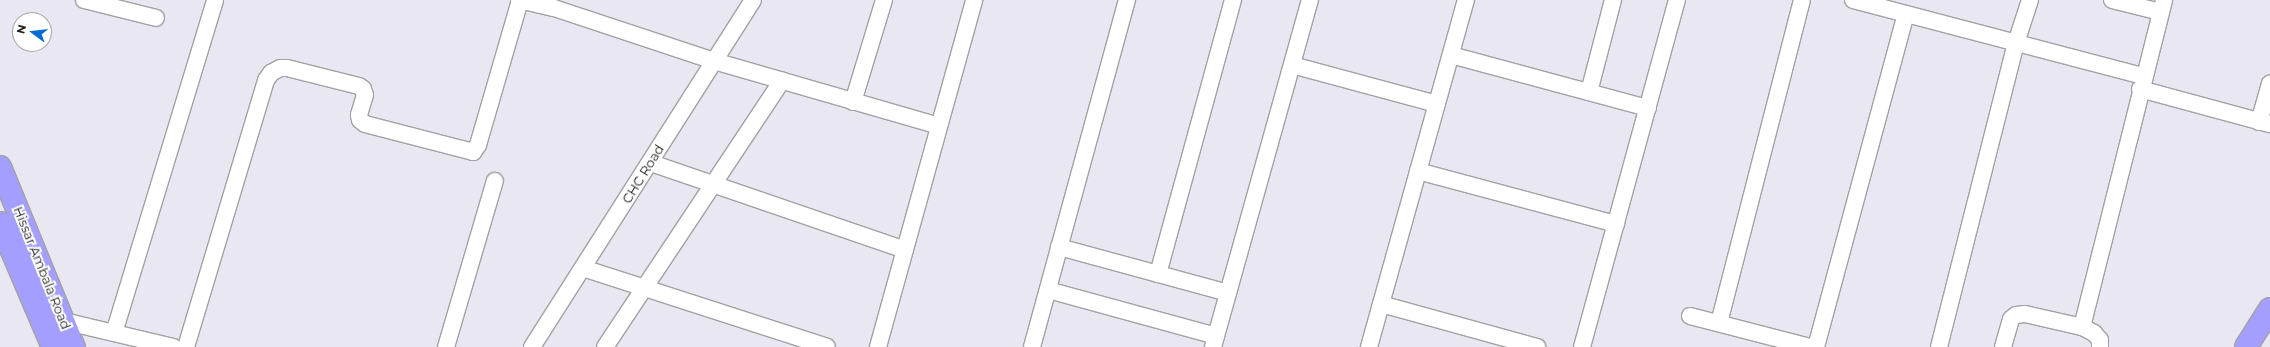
<!DOCTYPE html>
<html>
<head>
<meta charset="utf-8">
<style>
	body { margin:0 }
	#map { position:relative; width:2270px; height:347px; overflow:hidden; background:#e9e7f2; font-family:Montserrat,sans-serif }
	div>[style] { position:absolute }
	[style*='--x'] { left:calc(var(--x)*1px); top:calc(var(--y)*1px); width:calc(var(--w)*1px); rotate:calc(var(--a)*1deg) }
	.roads { filter:drop-shadow(1px 0 #a2a2a2) drop-shadow(-1px 0 #a2a2a2) drop-shadow(0 1px #a2a2a2) drop-shadow(0 -1px #a2a2a2) }
	.street>* { height:16px; margin:-8px; padding:0 8px; transform-origin:8px; border-radius:8px; background:#fff }
	.primary>* { height:22px; margin:-11px; padding:0 11px; transform-origin:11px; border-radius:11px; background:#a49fff }
	span { translate:-50% -50%; white-space:nowrap; text-align:center; line-height:1.15; -webkit-text-stroke:4px #fff; paint-order:stroke }
	.street-label { font-size:13px; color:#212121 }
	.north { position:absolute; left:12px; top:12px; width:40px; height:40px; box-sizing:border-box; background:#fff; border:1px solid #a6a6a6; border-radius:50%; rotate:285deg; font-size:11px; font-weight:700; line-height:16px; text-align:center; color:#212121 }
	.north::after { content:''; display:block; margin:auto; width:14px; height:18px; background:#006bd2; clip-path:polygon(50% 0,100% 100%,50% 72%,0 100%) }
</style>
</head>
<body>
<div id="map">
	<div class="roads">
		<div class="street">
			<div style="--x:84;--y:0;--w:74;--a:14"></div>
			<div style="--x:519;--y:0;--w:36;--a:13"></div>
			<div style="--x:554;--y:8;--w:169;--a:18.3"></div>
			<div style="--x:714;--y:61;--w:234;--a:16.1"></div>
			<div style="--x:1853;--y:0;--w:300;--a:14.7"></div>
			<div style="--x:2112;--y:0;--w:49;--a:14"></div>
			<div style="--x:1451;--y:55;--w:204;--a:15.1"></div>
			<div style="--x:1292;--y:65;--w:150;--a:15.1"></div>
			<div style="--x:2140;--y:89;--w:135;--a:15.1"></div>
			<div style="--x:1589;--y:92;--w:95;--a:-75.4"></div>
			<div style="--x:853;--y:102;--w:107;--a:-73.1"></div>
			<div style="--x:2259;--y:122;--w:40;--a:-74"></div>
			<div style="--x:651;--y:163;--w:268;--a:18.9"></div>
			<div style="--x:1418;--y:171;--w:205;--a:15"></div>
			<div style="--x:1059;--y:247;--w:175;--a:15.2"></div>
			<div style="--x:583;--y:268;--w:256;--a:17.9"></div>
			<div style="--x:1158;--y:274;--w:284;--a:-74.7"></div>
			<div style="--x:1048;--y:290;--w:174;--a:15.3"></div>
			<div style="--x:1381;--y:304;--w:162;--a:15.4"></div>
			<div style="--x:1690;--y:316;--w:124;--a:14.5"></div>
			<div style="--x:63;--y:321;--w:113;--a:13.3"></div>
			<div style="--x:1719;--y:323;--w:333;--a:-75.6"></div>
			<div style="--x:114;--y:333;--w:348;--a:-73.1"></div>
			<div style="--x:186;--y:347;--w:279;--a:-73.3"></div>
			<div style="--x:266;--y:80;--w:9;--a:-54"></div>
			<div style="--x:271;--y:73;--w:10;--a:-29"></div>
			<div style="--x:280;--y:68;--w:7;--a:0"></div>
			<div style="--x:287;--y:68;--w:74;--a:14"></div>
			<div style="--x:359;--y:86;--w:5;--a:37"></div>
			<div style="--x:363;--y:89;--w:6;--a:72"></div>
			<div style="--x:365;--y:95;--w:21;--a:107"></div>
			<div style="--x:359;--y:115;--w:5;--a:79"></div>
			<div style="--x:360;--y:120;--w:6;--a:39"></div>
			<div style="--x:365;--y:124;--w:112;--a:14.5"></div>
			<div style="--x:473;--y:152;--w:9;--a:-54"></div>
			<div style="--x:478;--y:145;--w:151;--a:-73.8"></div>
			<div style="--x:446;--y:347;--w:173;--a:-73.6"></div>
			<div style="--x:532;--y:347;--w:411;--a:-57.5"></div>
			<div style="--x:605;--y:347;--w:320;--a:-56.4"></div>
			<div style="--x:878;--y:347;--w:360;--a:-74.5"></div>
			<div style="--x:1032;--y:347;--w:360;--a:-74.7"></div>
			<div style="--x:1213;--y:347;--w:360;--a:-74.4"></div>
			<div style="--x:1369;--y:347;--w:360;--a:-74.4"></div>
			<div style="--x:1582;--y:347;--w:360;--a:-74.7"></div>
			<div style="--x:1816;--y:347;--w:345;--a:-74.9"></div>
			<div style="--x:1939;--y:347;--w:314;--a:-75.8"></div>
			<div style="--x:2016;--y:43;--w:45;--a:-72"></div>
			<div style="--x:2003;--y:347;--w:29;--a:-74"></div>
			<div style="--x:2011;--y:319;--w:6;--a:-39"></div>
			<div style="--x:2016;--y:315;--w:9;--a:-6"></div>
			<div style="--x:2025;--y:314;--w:58;--a:12.8"></div>
			<div style="--x:2100;--y:347;--w:7;--a:-90"></div>
			<div style="--x:2100;--y:340;--w:9;--a:-131"></div>
			<div style="--x:2094;--y:333;--w:13;--a:-153"></div>
			<div style="--x:2082;--y:327;--w:337;--a:-75.9"></div>
		</div>
		<div class="primary">
			<div style="--x:0;--y:167;--w:195;--a:67.7"></div>
			<div style="--x:0;--y:223;--w:135;--a:66.9"></div>
			<div style="--x:2246;--y:347;--w:45;--a:-57.7"></div>
		</div>
	</div>
	<div class="street-label">
		<span style="left:643px;top:174px;rotate:-58deg">CHC Road</span>
		<span style="left:42px;top:268px;rotate:68deg">Hissar Ambala Road</span>
	</div>
	<div class="north">N</div>
</div>
</body>
</html>
